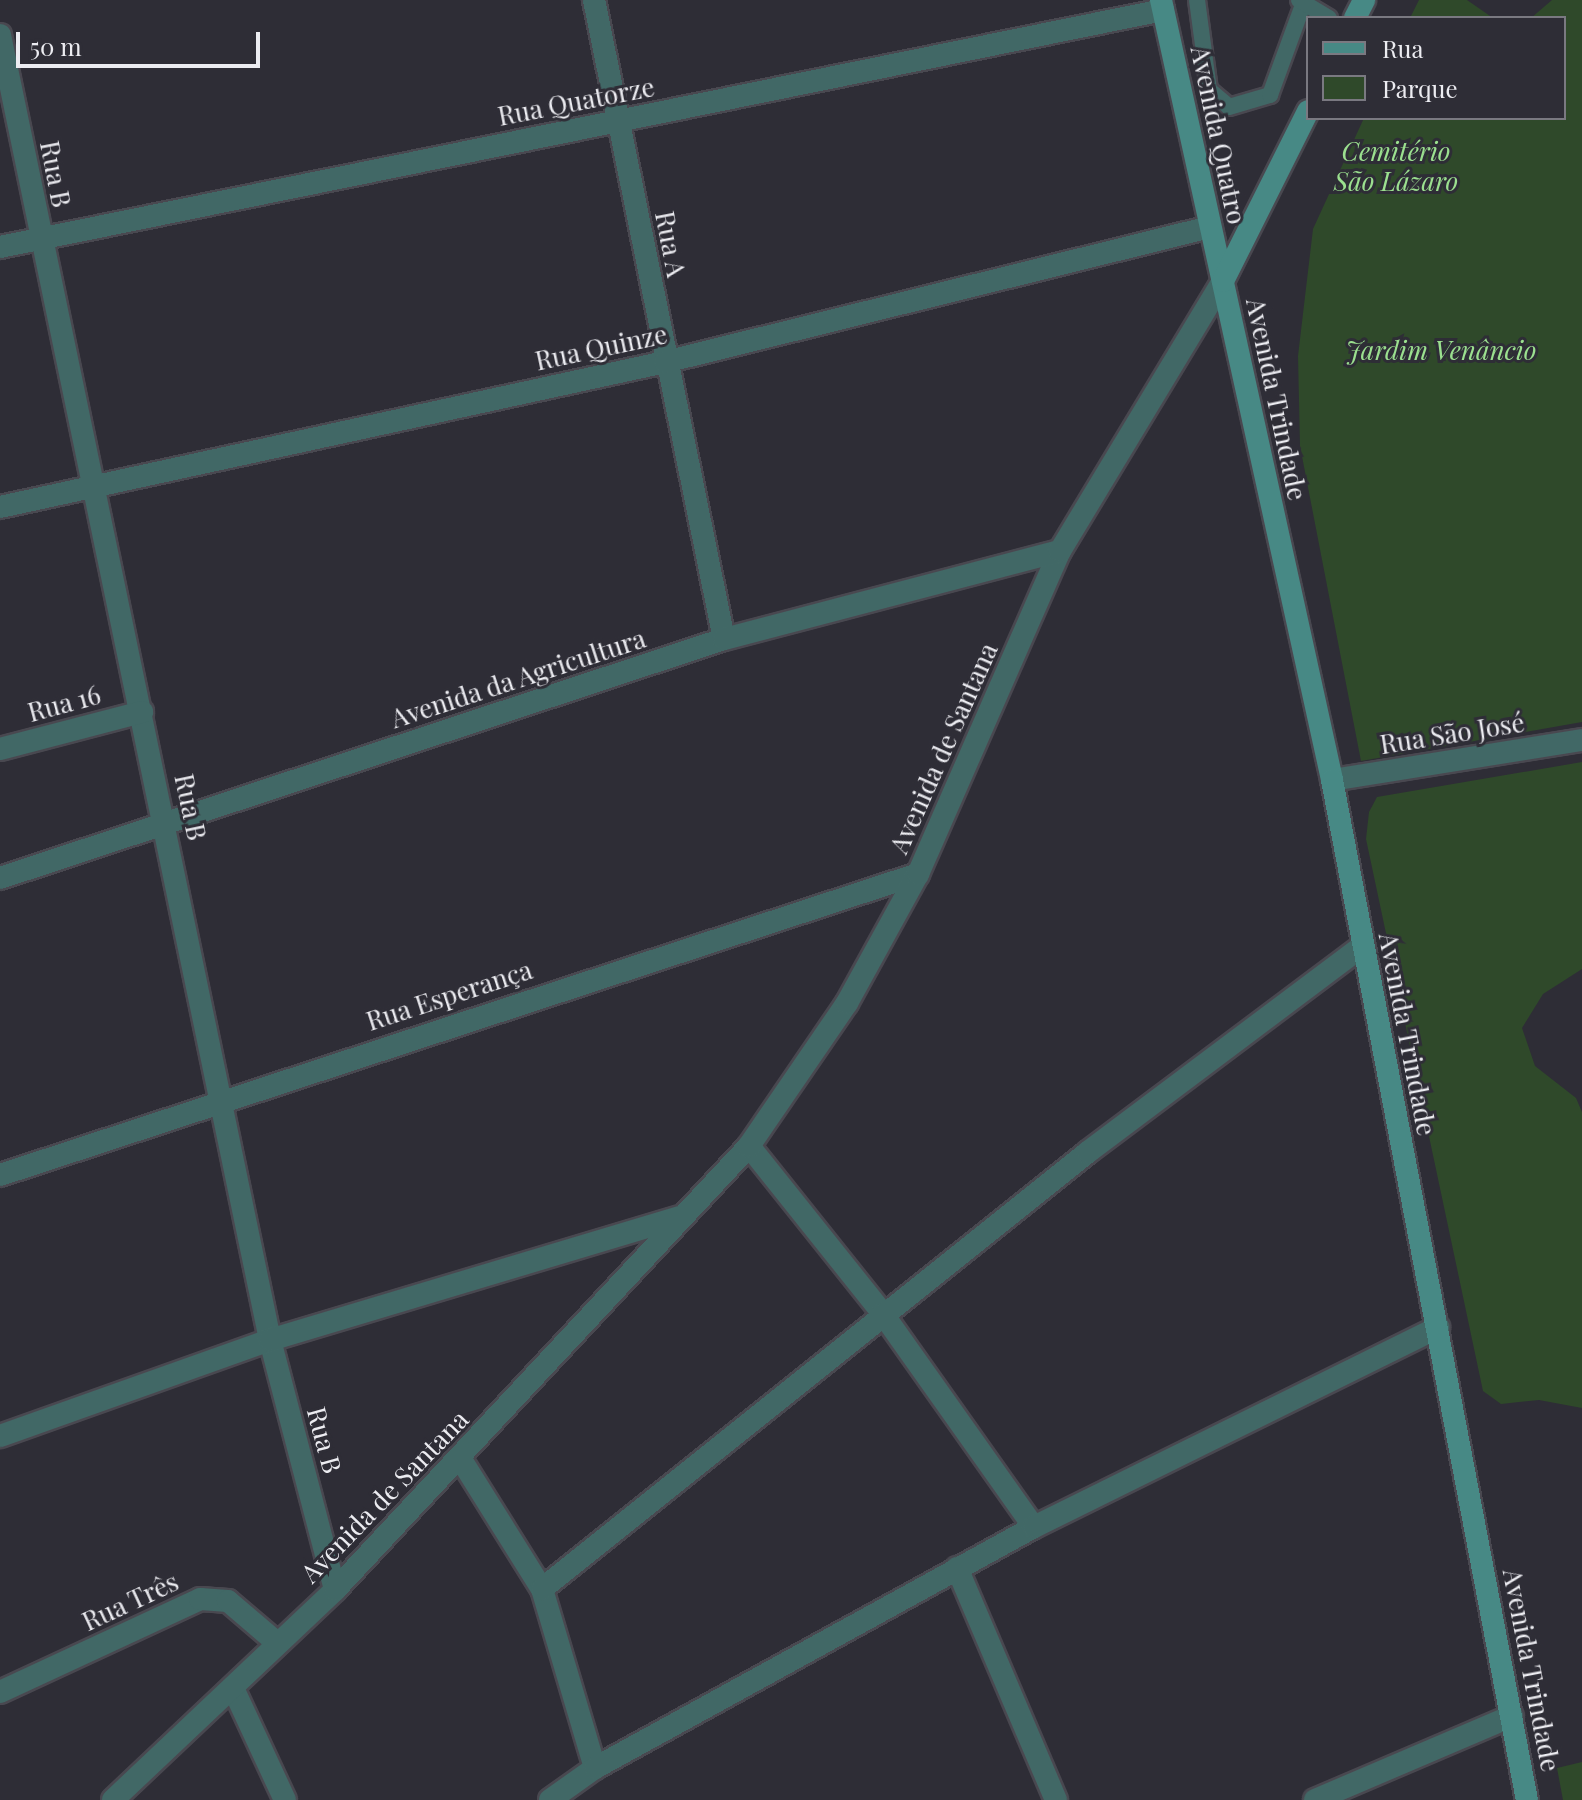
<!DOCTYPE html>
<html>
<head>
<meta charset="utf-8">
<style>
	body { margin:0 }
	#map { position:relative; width:1582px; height:1800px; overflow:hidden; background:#2e2d36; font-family:"Playfair Display",serif }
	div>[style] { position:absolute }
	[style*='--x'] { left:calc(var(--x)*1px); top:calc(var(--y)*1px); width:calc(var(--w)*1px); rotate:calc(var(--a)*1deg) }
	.green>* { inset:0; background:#2f492a }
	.roads { filter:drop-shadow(2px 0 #494850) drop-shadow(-2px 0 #494850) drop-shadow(0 2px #494850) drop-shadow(0 -2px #494850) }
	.service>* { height:16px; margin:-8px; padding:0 8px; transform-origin:8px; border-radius:8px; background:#416866 }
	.minor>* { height:22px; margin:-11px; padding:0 11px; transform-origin:11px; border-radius:11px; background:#416866 }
	.tertiary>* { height:22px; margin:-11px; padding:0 11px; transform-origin:11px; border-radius:11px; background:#416866 }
	.secondary>* { height:22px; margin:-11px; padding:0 11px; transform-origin:11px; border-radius:11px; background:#478985 }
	span { translate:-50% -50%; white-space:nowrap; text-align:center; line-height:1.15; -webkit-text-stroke:6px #2e2d36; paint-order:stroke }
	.street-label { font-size:26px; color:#ececf1 }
	.park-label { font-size:26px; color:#9be08f; font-style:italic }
	.legend { position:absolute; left:1306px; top:16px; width:260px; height:104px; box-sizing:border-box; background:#2e2d36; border:2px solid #7a7981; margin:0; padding:10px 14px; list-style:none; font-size:24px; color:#ececf1 }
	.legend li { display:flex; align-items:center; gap:16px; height:40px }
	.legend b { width:40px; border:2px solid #7a7981 }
	.scale { position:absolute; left:16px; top:32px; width:244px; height:36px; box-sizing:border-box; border:4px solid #ececf1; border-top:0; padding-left:10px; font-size:24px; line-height:28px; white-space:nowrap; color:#ececf1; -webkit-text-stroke:6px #2e2d36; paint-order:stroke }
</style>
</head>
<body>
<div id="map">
	<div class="green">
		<div style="clip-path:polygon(1419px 0,1467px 0,1493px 18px,1410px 18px)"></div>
		<div style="clip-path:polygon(1552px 0,1582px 0,1582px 722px,1361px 761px,1300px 446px,1298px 356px,1313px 229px,1364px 118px,1564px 118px,1564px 18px,1531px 18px)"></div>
		<div style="clip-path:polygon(1582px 762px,1582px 969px,1543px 994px,1522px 1028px,1535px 1066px,1576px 1098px,1582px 1112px,1582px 1408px,1539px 1400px,1501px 1404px,1483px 1391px,1366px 839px,1369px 812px,1377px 797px)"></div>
		<div style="clip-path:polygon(1582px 1762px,1582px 1800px,1563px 1800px,1557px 1768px)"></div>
	</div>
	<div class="roads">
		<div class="service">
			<div style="--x:1197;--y:0;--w:91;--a:82.4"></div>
			<div style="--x:1209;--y:90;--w:26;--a:40"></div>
			<div style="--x:1229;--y:107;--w:43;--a:-16.3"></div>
			<div style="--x:1270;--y:95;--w:96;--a:-69.9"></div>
			<div style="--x:1299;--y:0;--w:35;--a:31"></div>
		</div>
		<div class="minor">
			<div style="--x:594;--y:0;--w:652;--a:78.5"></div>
			<div style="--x:0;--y:35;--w:1333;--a:78.31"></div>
			<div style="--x:270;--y:1340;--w:258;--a:75.4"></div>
			<div style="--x:0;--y:247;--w:1187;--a:-11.52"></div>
			<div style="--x:0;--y:507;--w:681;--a:-12.3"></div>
			<div style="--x:665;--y:362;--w:561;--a:-13.91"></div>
			<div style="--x:0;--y:749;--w:147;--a:-14.6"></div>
			<div style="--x:1332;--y:780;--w:253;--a:-9.1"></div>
			<div style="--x:749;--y:1146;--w:215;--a:51.4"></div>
			<div style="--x:883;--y:1314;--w:261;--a:54.7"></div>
			<div style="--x:0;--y:1175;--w:966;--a:-18.15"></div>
			<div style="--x:0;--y:1436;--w:287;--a:-19.6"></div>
			<div style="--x:270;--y:1340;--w:428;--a:-16.7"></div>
			<div style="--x:460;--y:1458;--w:155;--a:58"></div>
			<div style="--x:542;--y:1589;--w:187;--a:73.5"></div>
			<div style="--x:957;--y:1568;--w:252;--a:66.9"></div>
			<div style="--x:542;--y:1589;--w:699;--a:-38.67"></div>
			<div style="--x:1088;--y:1152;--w:343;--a:-36.9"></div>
			<div style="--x:233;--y:1688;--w:123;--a:65.1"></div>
			<div style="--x:0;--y:1692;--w:221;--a:-24.9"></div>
			<div style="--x:200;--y:1599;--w:28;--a:4"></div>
			<div style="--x:228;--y:1601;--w:63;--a:40.5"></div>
			<div style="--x:113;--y:1800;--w:306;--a:-43.4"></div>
			<div style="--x:335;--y:1590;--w:607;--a:-47"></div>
			<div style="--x:749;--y:1146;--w:173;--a:-55.6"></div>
			<div style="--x:847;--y:1003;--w:147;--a:-61.2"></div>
			<div style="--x:918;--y:874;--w:353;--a:-66.3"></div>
			<div style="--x:550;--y:1800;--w:55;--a:-35.4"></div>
			<div style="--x:595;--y:1768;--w:501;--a:-28.77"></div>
			<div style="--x:1034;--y:1527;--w:451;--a:-26.3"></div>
			<div style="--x:1315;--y:1800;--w:214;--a:-23.1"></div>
		</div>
		<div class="tertiary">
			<div style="--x:0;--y:878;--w:762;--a:-18.27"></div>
			<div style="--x:724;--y:639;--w:347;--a:-14.7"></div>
			<div style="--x:1060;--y:551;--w:315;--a:-58.9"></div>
		</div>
		<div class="secondary">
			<div style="--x:1161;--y:0;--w:799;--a:77.63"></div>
			<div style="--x:1332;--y:780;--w:1038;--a:79.18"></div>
			<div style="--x:1355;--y:18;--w:20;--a:-63"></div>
			<div style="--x:1223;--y:281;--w:190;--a:-63.4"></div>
		</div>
	</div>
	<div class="street-label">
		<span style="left:576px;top:101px;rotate:-11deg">Rua Quatorze</span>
		<span style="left:1219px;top:135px;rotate:78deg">Avenida Quatro</span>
		<span style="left:56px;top:174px;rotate:79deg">Rua B</span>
		<span style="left:671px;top:244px;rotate:79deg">Rua A</span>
		<span style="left:601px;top:347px;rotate:-12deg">Rua Quinze</span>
		<span style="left:1277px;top:399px;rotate:78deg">Avenida Trindade</span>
		<span style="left:518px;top:678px;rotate:-18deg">Avenida da Agricultura</span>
		<span style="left:64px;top:703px;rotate:-15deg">Rua 16</span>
		<span style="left:1452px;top:733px;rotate:-9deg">Rua São José</span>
		<span style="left:943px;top:748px;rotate:-66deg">Avenida de Santana</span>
		<span style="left:191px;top:807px;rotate:78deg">Rua B</span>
		<span style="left:449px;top:995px;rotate:-18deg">Rua Esperança</span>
		<span style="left:1408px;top:1034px;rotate:79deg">Avenida Trindade</span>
		<span style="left:325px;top:1440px;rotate:75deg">Rua B</span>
		<span style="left:384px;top:1496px;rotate:-46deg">Avenida de Santana</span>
		<span style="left:130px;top:1601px;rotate:-25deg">Rua Três</span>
		<span style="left:1532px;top:1670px;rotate:79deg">Avenida Trindade</span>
	</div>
	<div class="park-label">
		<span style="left:1396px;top:166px">Cemitério<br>São Lázaro</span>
		<span style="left:1441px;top:350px">Jardim Venâncio</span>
	</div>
	<ul class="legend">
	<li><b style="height:10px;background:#478985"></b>Rua</li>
	<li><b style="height:22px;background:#2f492a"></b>Parque</li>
	</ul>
	<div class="scale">50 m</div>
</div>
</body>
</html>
